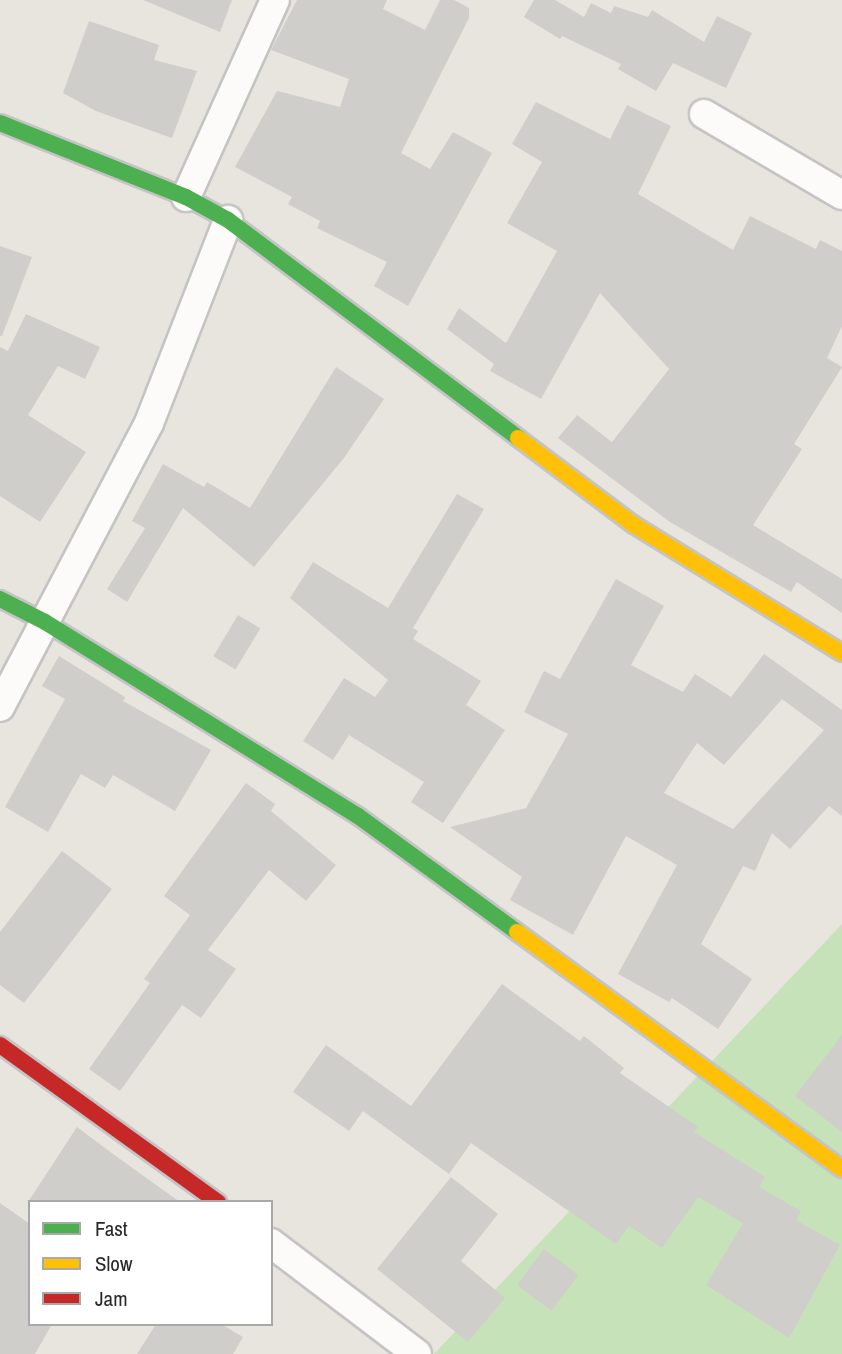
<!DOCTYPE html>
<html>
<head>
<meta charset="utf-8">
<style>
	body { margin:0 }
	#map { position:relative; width:842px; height:1354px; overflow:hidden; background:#e8e5de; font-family:"Archivo Narrow",sans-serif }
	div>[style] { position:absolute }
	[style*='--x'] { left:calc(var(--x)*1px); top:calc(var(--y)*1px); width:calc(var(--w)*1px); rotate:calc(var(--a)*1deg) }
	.green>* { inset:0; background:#c6e2b9 }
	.building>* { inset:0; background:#d0ceca; transform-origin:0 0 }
	.roads { filter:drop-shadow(2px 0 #c5c4c4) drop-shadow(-2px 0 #c5c4c4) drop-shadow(0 2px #c5c4c4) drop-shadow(0 -2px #c5c4c4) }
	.street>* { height:28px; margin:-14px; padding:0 14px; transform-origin:14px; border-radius:14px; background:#fcfbfa }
	.fast>* { height:16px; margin:-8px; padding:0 8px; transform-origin:8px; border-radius:8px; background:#4caf50 }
	.slow>* { height:16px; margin:-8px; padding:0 8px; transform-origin:8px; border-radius:8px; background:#ffc107 }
	.jam>* { height:16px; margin:-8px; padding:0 8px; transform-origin:8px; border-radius:8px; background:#c62828 }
	span { translate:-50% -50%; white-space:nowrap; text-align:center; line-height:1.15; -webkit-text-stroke:7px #fff; paint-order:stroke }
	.legend { position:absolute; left:28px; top:1200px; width:245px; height:126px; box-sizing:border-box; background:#fff; border:2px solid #a9a9a9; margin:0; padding:9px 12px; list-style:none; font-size:21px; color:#292929 }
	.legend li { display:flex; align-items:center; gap:14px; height:35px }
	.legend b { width:35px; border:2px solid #a9a9a9 }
</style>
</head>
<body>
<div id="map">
	<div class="green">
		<div style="clip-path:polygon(842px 924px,842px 1354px,434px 1354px)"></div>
	</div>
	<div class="building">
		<div style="clip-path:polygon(143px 0,232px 0,220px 32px)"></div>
		<div style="clip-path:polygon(297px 0,387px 0,383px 9px,425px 30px,440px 0,454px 0,469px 8px,469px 18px,401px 153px,430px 169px,453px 132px,492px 153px,408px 306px,374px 286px,387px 262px,317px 228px,320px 221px,288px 204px,292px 197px,235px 167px,277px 91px,340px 107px,349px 79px,271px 50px)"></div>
		<div style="clip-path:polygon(534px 0,555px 0,584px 17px,591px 3px,611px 13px,614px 6px,648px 17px,652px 10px,704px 42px,717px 16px,752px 33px,726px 88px,673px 63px,656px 91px,618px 69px,621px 64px,562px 36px,560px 39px,524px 17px)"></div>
		<div style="clip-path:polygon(89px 21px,159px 45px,154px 60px,197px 71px,172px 138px,96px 111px,63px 93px)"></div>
		<div style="clip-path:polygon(536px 102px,610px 139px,627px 105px,671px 126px,638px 194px,733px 250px,750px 216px,816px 249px,820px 240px,842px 251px,842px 326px,827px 358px,842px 367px,794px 444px,802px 449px,753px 525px,842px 579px,842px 613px,797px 582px,791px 592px,670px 522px,558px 438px,577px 415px,612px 442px,669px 369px,600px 293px,541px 399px,490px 371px,494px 364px,447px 329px,459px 308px,506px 343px,557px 251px,507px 223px,542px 162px,512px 144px)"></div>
		<div style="clip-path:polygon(0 246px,32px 257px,2px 336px,0 336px)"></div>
		<div style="clip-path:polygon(26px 314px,100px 347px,85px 379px,58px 366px,28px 415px,86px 452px,40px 522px,0 496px,0 347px,8px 351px)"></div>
		<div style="clip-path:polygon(336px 367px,384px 399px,344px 458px,254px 567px,183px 508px,127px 602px,107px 589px,145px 528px,132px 521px,163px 464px,204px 487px,207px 482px,250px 508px)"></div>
		<div style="clip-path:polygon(457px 494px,484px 509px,413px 628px,418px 631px,413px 639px,481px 681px,466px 705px,505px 730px,443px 823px,411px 802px,424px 782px,349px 735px,333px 760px,303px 741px,344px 678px,375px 697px,388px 680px,290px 598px,313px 562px,388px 608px)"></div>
		<div style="clip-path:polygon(evenodd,616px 579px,664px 606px,631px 665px,683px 692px,695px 674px,731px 697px,764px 654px,842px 710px,842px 816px,829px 806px,790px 849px,772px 833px,755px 871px,743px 866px,701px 944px,752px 979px,718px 1029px,672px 998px,669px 1002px,618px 974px,677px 865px,626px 836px,573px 935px,510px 900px,522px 877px,450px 827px,526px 808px,568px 734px,524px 712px,544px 671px,560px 679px,616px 579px,782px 699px,824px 730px,733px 829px,664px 793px,697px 743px,724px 765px,782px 699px)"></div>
		<div style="left:238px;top:615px;width:26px;height:48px;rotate:31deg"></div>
		<div style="clip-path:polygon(59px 656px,125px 697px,123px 701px,211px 750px,175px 811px,113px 775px,105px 788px,81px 774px,48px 832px,5px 807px,65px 699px,42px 686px)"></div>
		<div style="clip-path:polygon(246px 783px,275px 804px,271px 811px,336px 865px,306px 901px,269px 870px,208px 950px,236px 969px,201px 1018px,182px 1005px,120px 1091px,89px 1069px,150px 983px,144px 979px,190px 915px,164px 896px)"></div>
		<div style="clip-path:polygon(62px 851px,112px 889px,24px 1003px,0 985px,0 932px)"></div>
		<div style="clip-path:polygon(502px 984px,580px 1041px,584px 1036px,624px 1068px,620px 1073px,698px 1127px,694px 1132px,765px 1177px,759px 1187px,801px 1211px,796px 1220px,840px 1245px,789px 1338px,706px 1285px,743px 1223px,698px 1197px,662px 1248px,629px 1226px,616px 1244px,471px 1143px,449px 1174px,363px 1111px,349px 1131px,293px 1092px,326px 1045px,411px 1106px)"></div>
		<div style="clip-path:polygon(842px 1035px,842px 1132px,795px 1096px)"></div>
		<div style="clip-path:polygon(77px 1127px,113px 1154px,180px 1202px,28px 1202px)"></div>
		<div style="clip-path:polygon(451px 1177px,498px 1214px,461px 1261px,505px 1298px,468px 1342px,377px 1269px)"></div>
		<div style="clip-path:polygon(0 1203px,30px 1224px,30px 1324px,52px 1324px,35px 1354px,0 1354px)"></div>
		<div style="left:544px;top:1249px;width:43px;height:45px;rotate:37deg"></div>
		<div style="clip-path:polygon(156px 1324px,221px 1324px,243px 1337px,233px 1354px,137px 1354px)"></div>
	</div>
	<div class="roads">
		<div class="street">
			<div style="--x:704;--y:114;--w:160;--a:30.4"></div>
			<div style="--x:186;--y:197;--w:216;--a:-65.7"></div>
			<div style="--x:0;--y:707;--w:321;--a:-62.3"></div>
			<div style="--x:149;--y:423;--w:218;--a:-68.7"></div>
			<div style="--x:271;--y:1243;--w:183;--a:37.2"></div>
		</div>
		<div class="fast">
			<div style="--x:0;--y:123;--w:200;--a:21.7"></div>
			<div style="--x:186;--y:197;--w:48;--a:28.7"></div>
			<div style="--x:228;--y:220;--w:363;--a:36.9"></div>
			<div style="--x:0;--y:599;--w:51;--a:27.1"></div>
			<div style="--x:45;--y:622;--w:368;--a:31.8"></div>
			<div style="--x:358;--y:816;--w:197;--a:36.1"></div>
		</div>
		<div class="slow">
			<div style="--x:518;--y:438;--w:145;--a:36.9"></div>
			<div style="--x:634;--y:525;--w:244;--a:31.6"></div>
			<div style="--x:517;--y:932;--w:402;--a:36.1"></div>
		</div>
		<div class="jam">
			<div style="--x:0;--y:1045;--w:269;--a:35.8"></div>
		</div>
	</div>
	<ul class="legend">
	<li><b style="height:9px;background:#4caf50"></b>Fast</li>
	<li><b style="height:9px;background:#ffc107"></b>Slow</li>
	<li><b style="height:9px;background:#c62828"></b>Jam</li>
	</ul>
</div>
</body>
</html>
